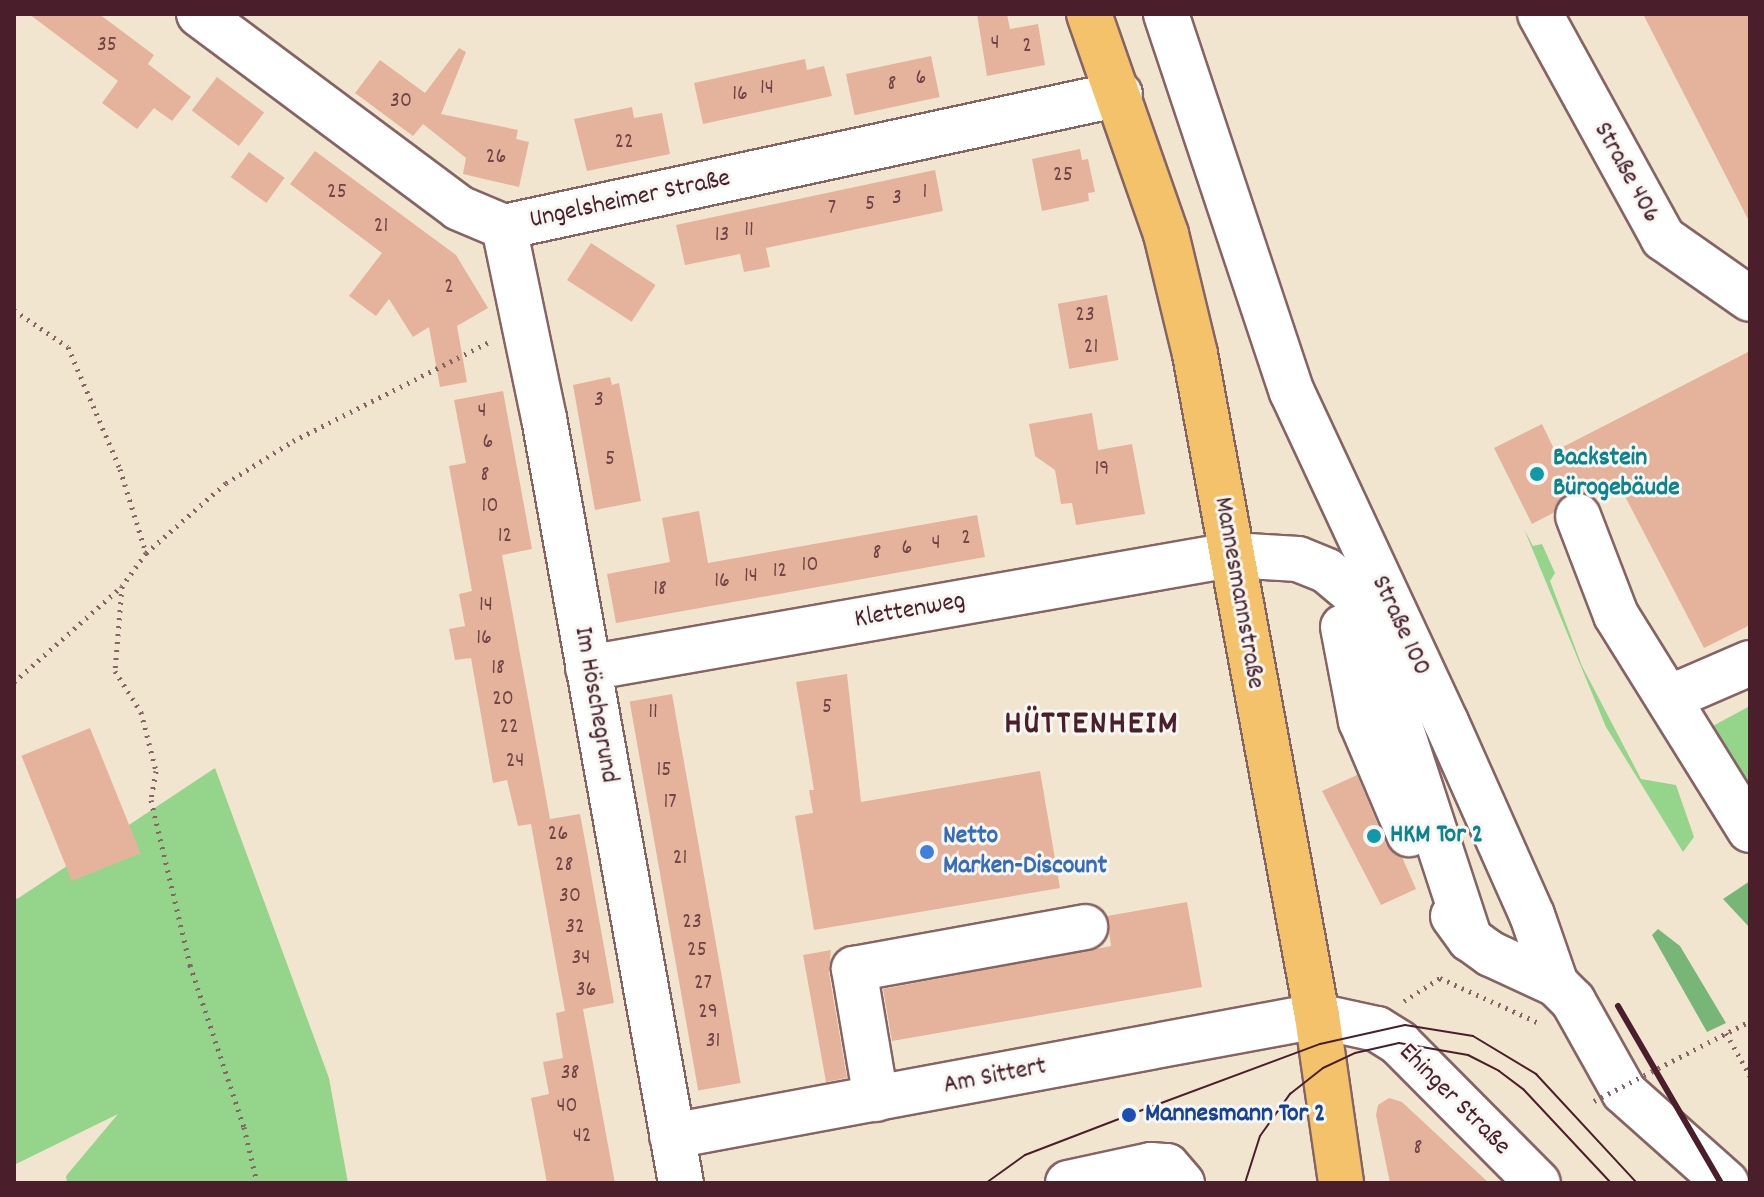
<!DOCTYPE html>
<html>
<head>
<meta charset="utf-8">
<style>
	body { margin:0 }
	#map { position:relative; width:1764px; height:1197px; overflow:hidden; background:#f2e5cf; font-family:Dekko,sans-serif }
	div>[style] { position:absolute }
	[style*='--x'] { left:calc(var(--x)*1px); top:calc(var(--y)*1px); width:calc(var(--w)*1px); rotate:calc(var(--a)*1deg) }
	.green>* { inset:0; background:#94d58b }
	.forest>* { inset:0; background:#77b677 }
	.building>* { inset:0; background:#e5b39b; transform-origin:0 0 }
	.path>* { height:5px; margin-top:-2.5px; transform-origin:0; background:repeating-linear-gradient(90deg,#856464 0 2px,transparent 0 8px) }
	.roads { filter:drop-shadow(2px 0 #856464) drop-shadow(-2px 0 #856464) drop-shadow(0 2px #856464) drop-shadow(0 -2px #856464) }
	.minor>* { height:44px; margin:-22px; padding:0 22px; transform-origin:22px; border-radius:22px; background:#fff }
	.major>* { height:44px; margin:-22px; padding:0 22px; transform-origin:22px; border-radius:22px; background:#f4c26a }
	.tram>* { height:2px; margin:-1px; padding:0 1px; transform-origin:1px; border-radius:1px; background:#4a1f2b }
	.rail>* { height:6px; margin:-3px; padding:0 3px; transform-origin:3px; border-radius:3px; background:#4a1f2b }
	.path-bridge>* { height:5px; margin-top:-2.5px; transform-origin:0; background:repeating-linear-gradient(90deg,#856464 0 2px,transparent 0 8px) }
	.dots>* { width:22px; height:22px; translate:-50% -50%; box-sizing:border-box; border:4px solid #f6f6f2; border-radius:50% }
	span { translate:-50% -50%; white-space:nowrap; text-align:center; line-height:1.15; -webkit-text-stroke:6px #f6f6f2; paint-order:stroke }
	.number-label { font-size:22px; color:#714447 }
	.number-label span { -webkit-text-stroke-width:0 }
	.street-label { font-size:26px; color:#4a1f2b }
	.culture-label { font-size:26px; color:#0d838f; font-weight:700 }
	.left { translate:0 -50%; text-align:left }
	.shop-label { font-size:26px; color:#366cbe; font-weight:700 }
	.transit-label { font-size:26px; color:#164399; font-weight:700 }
	.district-label { font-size:34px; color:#4a1f2b; font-weight:700; letter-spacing:2px }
	.frame { position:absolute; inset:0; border:16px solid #4a1f2b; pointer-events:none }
</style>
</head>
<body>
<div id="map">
	<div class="green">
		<div style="clip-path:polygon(1524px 529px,1533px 546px,1542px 544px,1555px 573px,1550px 581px,1582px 666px,1641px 779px,1676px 785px,1694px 837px,1683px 852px,1606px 727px)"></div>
		<div style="clip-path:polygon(1748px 707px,1750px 711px,1750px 795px,1696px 735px)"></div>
		<div style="clip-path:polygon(215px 768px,329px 1078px,348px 1183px,67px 1183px,66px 1176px,118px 1114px,14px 1165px,14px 894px,17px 899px)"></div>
	</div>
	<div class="forest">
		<div style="clip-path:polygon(1750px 881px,1750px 928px,1723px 899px)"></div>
		<div style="clip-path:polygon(1658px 929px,1680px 946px,1726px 1023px,1707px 1032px,1652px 935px)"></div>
	</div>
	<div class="building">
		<div style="clip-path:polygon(29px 14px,99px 14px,154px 55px,148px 64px,191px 97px,172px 121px,154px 108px,137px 129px,102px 103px,118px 81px)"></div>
		<div style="clip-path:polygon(977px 14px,1007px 14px,1010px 29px,1038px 24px,1045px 65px,987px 76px)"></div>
		<div style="clip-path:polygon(1643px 14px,1750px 14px,1750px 223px)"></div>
		<div style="clip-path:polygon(459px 48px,466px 52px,441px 114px,518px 130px,516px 139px,529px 142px,519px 187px,463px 174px,466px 158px,423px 124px,413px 136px,355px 93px,380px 60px,425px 93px)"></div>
		<div style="left:931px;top:56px;width:42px;height:87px;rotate:78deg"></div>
		<div style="clip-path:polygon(805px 59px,807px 70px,824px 66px,832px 96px,703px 124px,694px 83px)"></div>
		<div style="left:217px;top:77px;width:59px;height:42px;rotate:37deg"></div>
		<div style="clip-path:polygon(632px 107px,634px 118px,662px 113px,670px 154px,587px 171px,574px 119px)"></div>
		<div style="clip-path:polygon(1080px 149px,1082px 160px,1088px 159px,1095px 192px,1088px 193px,1089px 201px,1042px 211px,1032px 159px)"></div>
		<div style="clip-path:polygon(315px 151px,456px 255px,488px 308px,457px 326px,467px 382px,440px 387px,429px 327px,413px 337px,389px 299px,376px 316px,349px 296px,382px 253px,290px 184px)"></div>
		<div style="left:249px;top:152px;width:44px;height:31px;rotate:36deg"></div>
		<div style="clip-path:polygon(935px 170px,943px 211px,766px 248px,770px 267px,744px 272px,740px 254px,685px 265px,676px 225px)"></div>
		<div style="left:591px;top:243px;width:77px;height:44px;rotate:33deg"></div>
		<div style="left:1107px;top:295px;width:66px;height:50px;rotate:80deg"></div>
		<div style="clip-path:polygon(1750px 351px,1750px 625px,1704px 648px,1617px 481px,1590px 495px,1568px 493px,1553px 513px,1532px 524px,1494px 448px,1542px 424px,1555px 451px)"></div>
		<div style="clip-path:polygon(610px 377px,612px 385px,619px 383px,641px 501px,595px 510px,573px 385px)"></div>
		<div style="clip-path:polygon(503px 391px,532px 549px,502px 555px,550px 819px,580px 814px,586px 846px,614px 1003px,583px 1009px,615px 1183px,547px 1183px,531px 1098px,549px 1094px,543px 1062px,563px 1058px,556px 1013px,565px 1011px,559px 979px,531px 824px,518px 826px,507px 780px,493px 783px,471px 658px,455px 660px,449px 629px,465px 626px,459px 594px,472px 591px,449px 466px,466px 463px,454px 400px)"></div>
		<div style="clip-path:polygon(1092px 413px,1098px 450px,1132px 444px,1145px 514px,1076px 525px,1072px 503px,1061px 504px,1055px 470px,1035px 456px,1029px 424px)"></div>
		<div style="clip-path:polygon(699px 511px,708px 563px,977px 515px,985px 557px,616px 623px,607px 574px,670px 562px,662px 518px)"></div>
		<div style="clip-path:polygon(847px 674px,861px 802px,1040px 771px,1060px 888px,814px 930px,795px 816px,813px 813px,809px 790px,814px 790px,796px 682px)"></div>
		<div style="left:672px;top:694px;width:395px;height:43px;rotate:80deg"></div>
		<div style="left:90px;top:728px;width:135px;height:74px;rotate:68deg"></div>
		<div style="clip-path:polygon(1357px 775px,1386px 844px,1402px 857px,1416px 889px,1381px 905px,1322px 791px)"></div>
		<div style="clip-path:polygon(1187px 902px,1202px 987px,892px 1041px,883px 989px,1111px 946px,1107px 916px)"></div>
		<div style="clip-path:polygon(831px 950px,829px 973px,847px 1078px,826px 1082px,803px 955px)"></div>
		<div style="clip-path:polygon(1389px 1098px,1402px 1102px,1489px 1183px,1390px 1183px,1376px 1115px,1378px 1105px)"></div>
	</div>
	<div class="path">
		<div style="--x:14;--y:310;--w:65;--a:34.4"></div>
		<div style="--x:68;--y:347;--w:133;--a:66.9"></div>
		<div style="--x:120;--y:469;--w:88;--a:72.8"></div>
		<div style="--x:146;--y:553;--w:41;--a:126"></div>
		<div style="--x:122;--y:586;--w:85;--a:94.7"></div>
		<div style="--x:115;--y:671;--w:49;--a:57.6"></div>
		<div style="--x:141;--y:712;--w:61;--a:75.7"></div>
		<div style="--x:156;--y:771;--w:29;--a:100"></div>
		<div style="--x:151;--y:800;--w:170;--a:76.7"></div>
		<div style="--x:190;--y:965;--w:171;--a:71.6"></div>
		<div style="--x:244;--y:1127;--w:57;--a:76.9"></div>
		<div style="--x:146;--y:553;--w:106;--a:-41.2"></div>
		<div style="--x:226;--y:483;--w:79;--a:-32.1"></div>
		<div style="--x:293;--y:441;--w:222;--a:-26.8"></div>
		<div style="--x:14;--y:682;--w:143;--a:-41.6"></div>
		<div style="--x:1404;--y:1001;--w:43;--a:-32.6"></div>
		<div style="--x:1440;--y:978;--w:107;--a:24.4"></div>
		<div style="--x:1726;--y:1033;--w:49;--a:60.8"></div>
	</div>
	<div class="roads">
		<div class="minor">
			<div style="--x:199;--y:14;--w:324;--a:36.7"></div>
			<div style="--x:459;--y:208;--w:49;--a:22.9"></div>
			<div style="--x:504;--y:227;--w:630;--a:-12.18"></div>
			<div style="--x:1166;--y:14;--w:398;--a:71.6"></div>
			<div style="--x:1292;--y:392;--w:364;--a:65"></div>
			<div style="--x:1446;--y:722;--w:211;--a:66"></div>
			<div style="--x:1532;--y:915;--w:73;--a:70.8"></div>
			<div style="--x:1556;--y:984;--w:24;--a:45"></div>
			<div style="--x:1573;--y:1001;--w:104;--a:60.7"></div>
			<div style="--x:1624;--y:1092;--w:137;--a:41.7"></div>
			<div style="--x:1540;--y:14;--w:256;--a:61.2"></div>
			<div style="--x:1663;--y:238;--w:106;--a:35"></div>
			<div style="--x:504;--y:227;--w:195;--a:78.2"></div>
			<div style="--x:544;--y:418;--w:777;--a:79.85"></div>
			<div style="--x:1578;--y:516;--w:106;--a:69"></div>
			<div style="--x:1616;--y:615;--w:253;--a:58.1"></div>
			<div style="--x:1343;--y:627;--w:96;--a:79.2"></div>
			<div style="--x:1361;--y:721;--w:123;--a:67"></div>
			<div style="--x:588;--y:668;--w:653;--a:-9.97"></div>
			<div style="--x:1231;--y:555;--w:67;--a:3.4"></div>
			<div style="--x:1298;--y:559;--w:31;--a:22"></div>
			<div style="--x:1327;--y:571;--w:40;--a:40"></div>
			<div style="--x:1358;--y:597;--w:360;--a:71.9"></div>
			<div style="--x:1675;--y:703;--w:14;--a:-54"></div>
			<div style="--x:1683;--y:692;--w:73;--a:-23.4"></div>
			<div style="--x:1453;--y:916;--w:29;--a:54"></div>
			<div style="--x:1470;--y:939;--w:26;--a:36"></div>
			<div style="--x:1491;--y:954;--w:72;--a:24.8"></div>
			<div style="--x:876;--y:1099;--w:132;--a:-99.6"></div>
			<div style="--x:854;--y:969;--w:235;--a:-10.3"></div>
			<div style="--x:672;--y:1136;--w:656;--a:-10.54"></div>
			<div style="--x:1317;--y:1016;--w:61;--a:12.2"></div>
			<div style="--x:1377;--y:1029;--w:26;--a:32"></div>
			<div style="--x:1399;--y:1043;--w:197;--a:45.2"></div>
			<div style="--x:1068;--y:1183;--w:85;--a:-12.2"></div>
			<div style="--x:1151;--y:1165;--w:16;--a:4"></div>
			<div style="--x:1167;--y:1166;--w:23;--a:49"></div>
		</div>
		<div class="major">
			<div style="--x:1089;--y:14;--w:233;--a:70.7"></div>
			<div style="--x:1166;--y:234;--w:123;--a:76.4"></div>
			<div style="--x:1195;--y:354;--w:673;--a:79.56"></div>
			<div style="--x:1317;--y:1016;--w:169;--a:81.8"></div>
		</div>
	</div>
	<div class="tram">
		<div style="--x:986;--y:1183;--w:48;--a:-35.7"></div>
		<div style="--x:1025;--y:1155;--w:111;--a:-21"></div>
		<div style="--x:1129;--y:1115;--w:204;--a:-20.4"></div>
		<div style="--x:1320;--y:1044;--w:87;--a:-12.6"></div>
		<div style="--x:1405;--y:1025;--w:69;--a:9.2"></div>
		<div style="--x:1473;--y:1036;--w:74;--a:31.1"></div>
		<div style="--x:1536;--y:1074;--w:149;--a:47.2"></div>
		<div style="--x:1245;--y:1183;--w:49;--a:-72.3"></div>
		<div style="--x:1260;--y:1136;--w:52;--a:-54.5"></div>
		<div style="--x:1290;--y:1094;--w:42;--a:-38.2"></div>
		<div style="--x:1323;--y:1068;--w:35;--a:-25"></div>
		<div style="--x:1355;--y:1053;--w:45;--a:-12.8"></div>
		<div style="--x:1399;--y:1043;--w:70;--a:9.9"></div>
		<div style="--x:1468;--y:1055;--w:35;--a:27"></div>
		<div style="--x:1499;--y:1071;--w:31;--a:37"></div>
		<div style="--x:1524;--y:1090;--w:127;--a:46.9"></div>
	</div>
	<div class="rail">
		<div style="--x:1618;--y:1006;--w:205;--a:59.8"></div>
	</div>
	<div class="path-bridge">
		<div style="--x:1594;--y:1101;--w:175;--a:-27.1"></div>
	</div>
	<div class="dots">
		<div style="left:1537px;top:474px;background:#0f9aa8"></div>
		<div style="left:1374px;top:836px;background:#0f9aa8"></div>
		<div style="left:927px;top:852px;background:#3f7fe0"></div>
		<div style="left:1129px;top:1115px;background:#1a4fb4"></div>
	</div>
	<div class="number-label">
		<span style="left:995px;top:44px">4</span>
		<span style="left:107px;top:46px">35</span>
		<span style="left:1027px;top:47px">2</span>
		<span style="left:921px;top:79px">6</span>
		<span style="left:892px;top:85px">8</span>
		<span style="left:767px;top:89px">14</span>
		<span style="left:740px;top:95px">16</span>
		<span style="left:401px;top:102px">30</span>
		<span style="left:624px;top:143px">22</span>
		<span style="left:496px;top:158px">26</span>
		<span style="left:1063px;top:176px">25</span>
		<span style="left:337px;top:193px">25</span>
		<span style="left:925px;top:193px">1</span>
		<span style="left:897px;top:199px">3</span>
		<span style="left:870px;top:205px">5</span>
		<span style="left:832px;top:209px">7</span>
		<span style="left:381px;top:227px">21</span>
		<span style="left:749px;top:231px">11</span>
		<span style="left:722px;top:236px">13</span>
		<span style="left:449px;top:288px">2</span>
		<span style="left:1085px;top:316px">23</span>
		<span style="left:1091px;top:348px">21</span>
		<span style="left:599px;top:401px">3</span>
		<span style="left:482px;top:412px">4</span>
		<span style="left:488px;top:443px">6</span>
		<span style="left:610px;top:460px">5</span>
		<span style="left:1102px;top:470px">19</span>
		<span style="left:485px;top:476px">8</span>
		<span style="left:490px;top:507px">10</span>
		<span style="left:505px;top:537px">12</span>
		<span style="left:966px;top:539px">2</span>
		<span style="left:936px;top:544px">4</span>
		<span style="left:907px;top:549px">6</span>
		<span style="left:877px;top:554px">8</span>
		<span style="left:810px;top:566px">10</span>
		<span style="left:780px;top:572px">12</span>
		<span style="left:751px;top:577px">14</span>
		<span style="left:722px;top:582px">16</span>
		<span style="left:660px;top:590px">18</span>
		<span style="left:486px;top:606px">14</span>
		<span style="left:484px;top:639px">16</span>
		<span style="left:498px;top:669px">18</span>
		<span style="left:503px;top:700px">20</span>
		<span style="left:827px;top:708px">5</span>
		<span style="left:653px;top:713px">11</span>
		<span style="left:509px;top:728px">22</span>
		<span style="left:515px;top:762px">24</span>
		<span style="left:664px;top:771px">15</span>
		<span style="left:670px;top:803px">17</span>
		<span style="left:558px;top:835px">26</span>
		<span style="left:680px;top:859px">21</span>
		<span style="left:564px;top:866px">28</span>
		<span style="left:570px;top:897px">30</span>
		<span style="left:692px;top:923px">23</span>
		<span style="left:575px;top:928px">32</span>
		<span style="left:697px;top:951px">25</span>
		<span style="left:581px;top:959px">34</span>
		<span style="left:703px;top:984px">27</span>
		<span style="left:586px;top:991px">36</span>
		<span style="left:708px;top:1013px">29</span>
		<span style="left:713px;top:1042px">31</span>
		<span style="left:570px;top:1074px">38</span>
		<span style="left:567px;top:1107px">40</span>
		<span style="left:582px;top:1137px">42</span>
		<span style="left:1418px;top:1149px">8</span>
	</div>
	<div class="street-label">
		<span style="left:1626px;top:173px;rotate:61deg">Straße 406</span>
		<span style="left:630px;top:200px;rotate:-12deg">Ungelsheimer Straße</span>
		<span style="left:1238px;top:593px;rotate:80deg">Mannesmannstraße</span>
		<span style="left:910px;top:611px;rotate:-10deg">Klettenweg</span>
		<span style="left:1400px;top:626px;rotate:65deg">Straße 100</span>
		<span style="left:595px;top:705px;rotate:80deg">Im Höschegrund</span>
		<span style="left:995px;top:1077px;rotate:-11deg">Am Sittert</span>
		<span style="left:1454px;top:1100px;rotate:45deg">Ehinger Straße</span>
	</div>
	<div class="culture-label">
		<span class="left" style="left:1553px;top:474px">Backstein<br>Bürogebäude</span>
		<span class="left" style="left:1390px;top:836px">HKM Tor 2</span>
	</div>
	<div class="shop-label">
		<span class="left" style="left:943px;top:852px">Netto<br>Marken-Discount</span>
	</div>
	<div class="transit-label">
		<span class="left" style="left:1145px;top:1115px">Mannesmann Tor 2</span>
	</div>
	<div class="district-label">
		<span style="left:1092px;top:726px">HÜTTENHEIM</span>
	</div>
	<div class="frame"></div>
</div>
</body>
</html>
